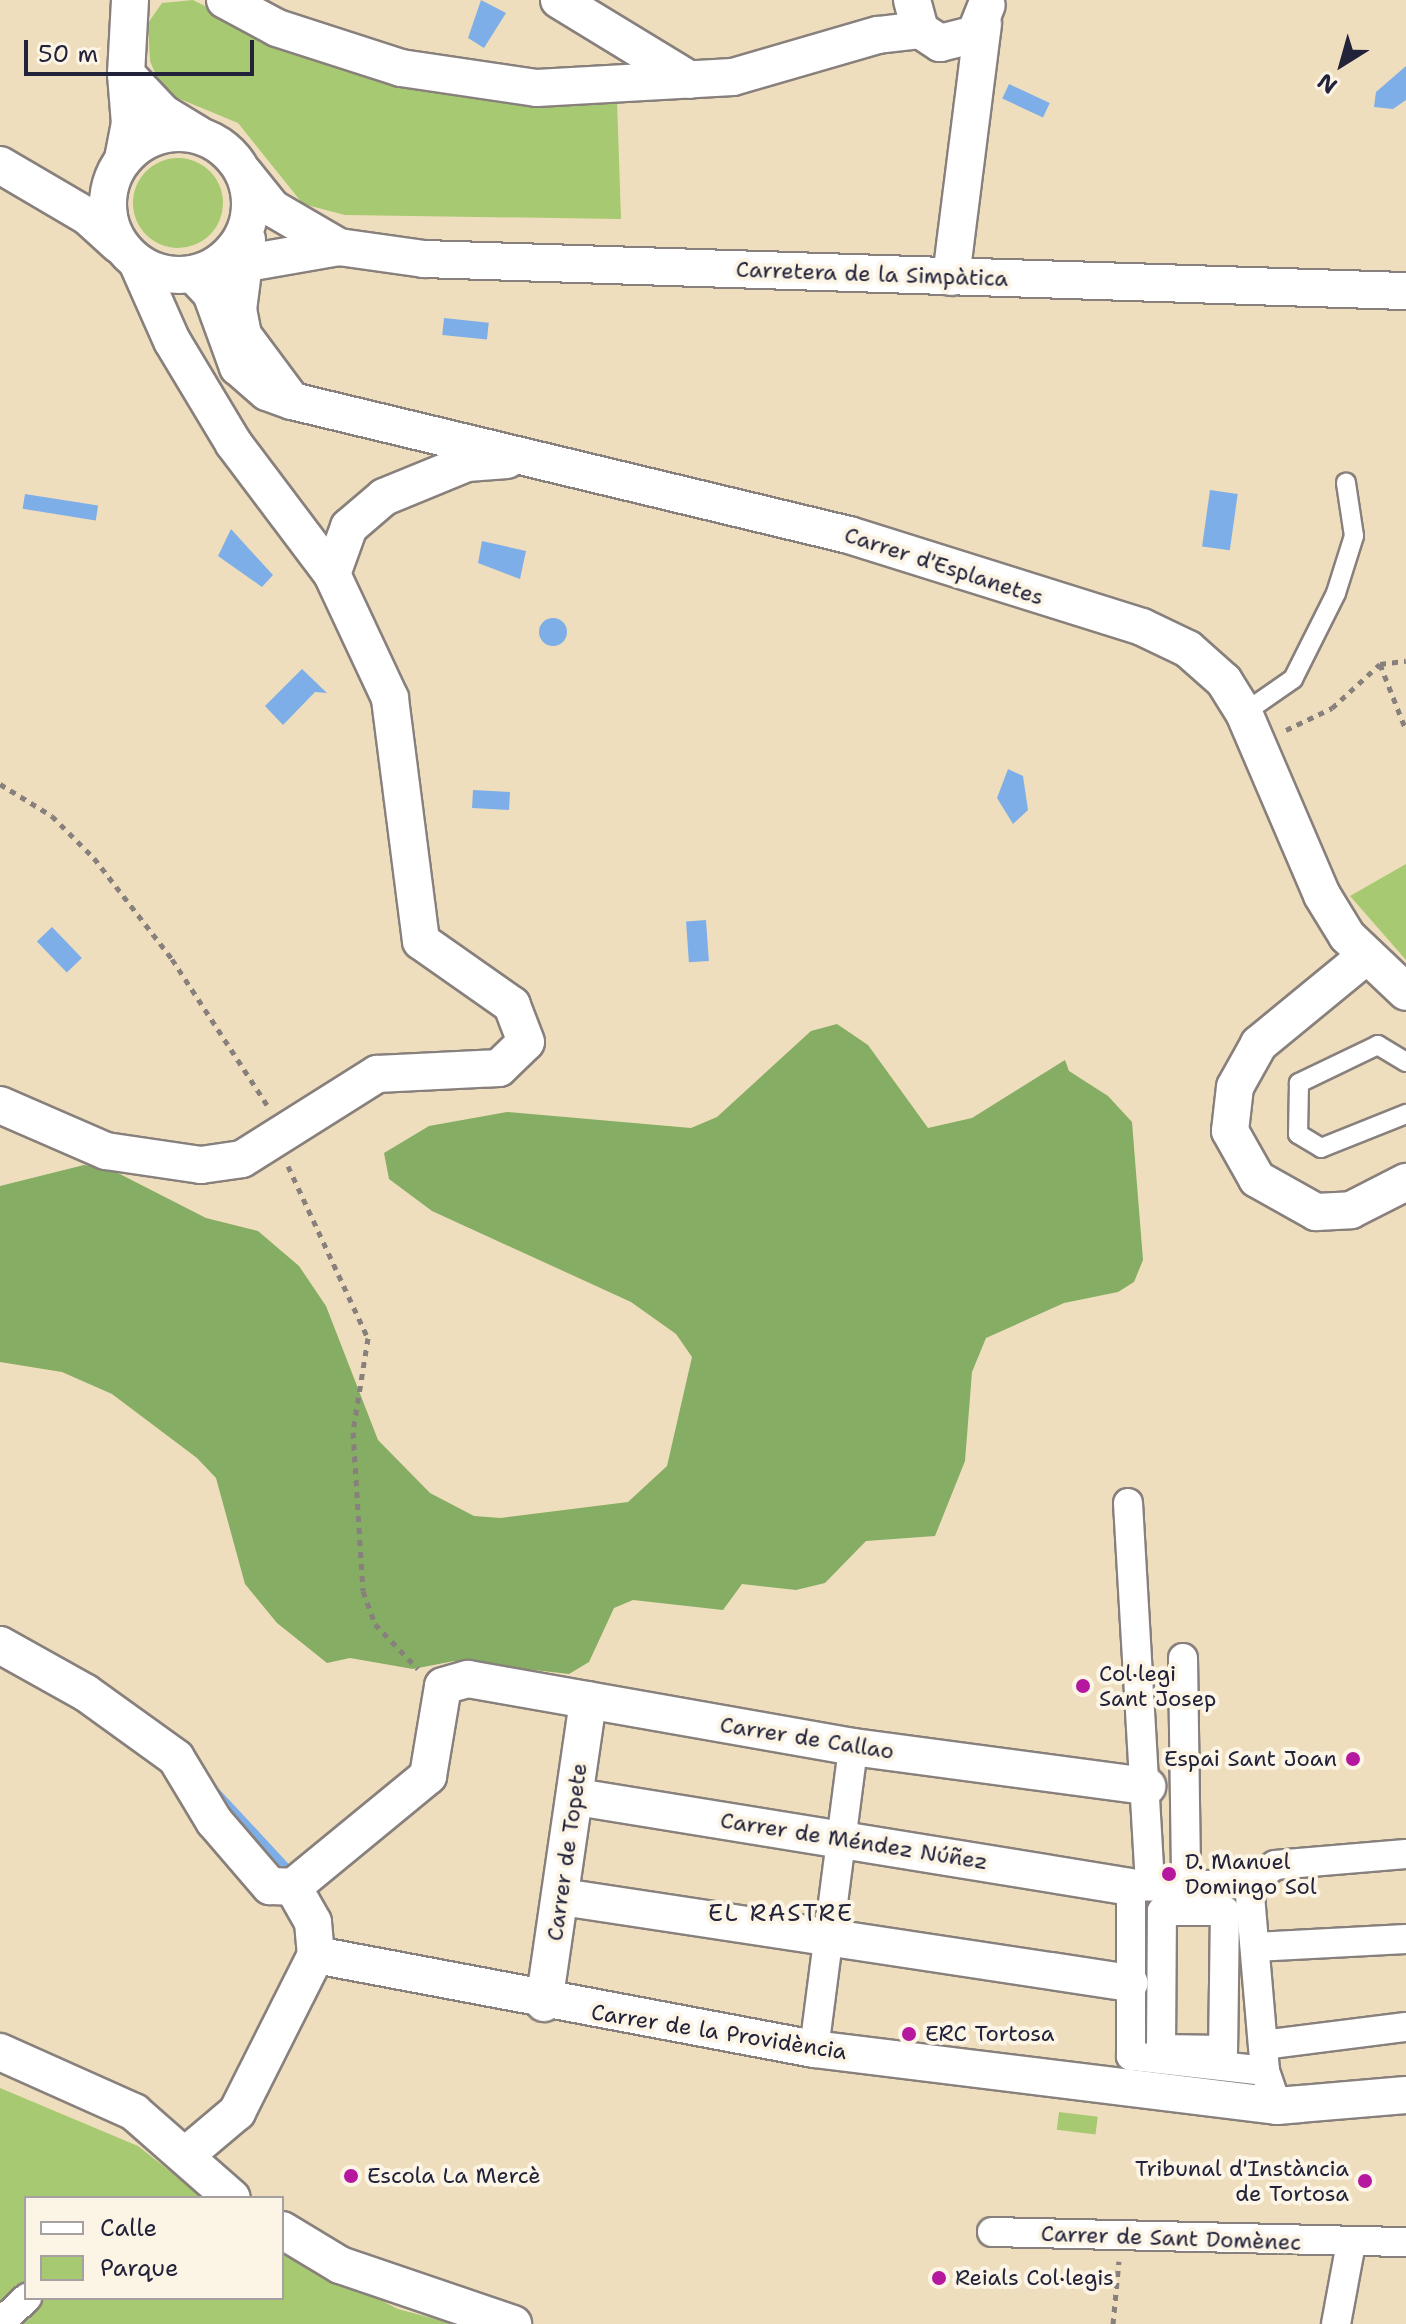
<!DOCTYPE html>
<html>
<head>
<meta charset="utf-8">
<style>
	body { margin:0 }
	#map { position:relative; width:1406px; height:2324px; overflow:hidden; background:#efdebd; font-family:"Shantell Sans",sans-serif }
	div>[style] { position:absolute }
	[style*='--x'] { left:calc(var(--x)*1px); top:calc(var(--y)*1px); width:calc(var(--w)*1px); rotate:calc(var(--a)*1deg) }
	.green>* { inset:0; background:#a7c971; transform-origin:0 0 }
	.round { border-radius:50% }
	.forest>* { inset:0; background:#85ad63 }
	.water>* { inset:0; background:#7eaee8; transform-origin:0 0 }
	.stream>* { height:9px; margin:-4.5px; padding:0 4.5px; transform-origin:4.5px; border-radius:4.5px; background:#7eaee8 }
	.path>* { height:5px; margin-top:-2.5px; transform-origin:0; background:repeating-linear-gradient(90deg,#88807c 0 6px,transparent 0 12px) }
	.roads { filter:drop-shadow(2px 0 #88807c) drop-shadow(-2px 0 #88807c) drop-shadow(0 2px #88807c) drop-shadow(0 -2px #88807c) }
	.service>* { height:18px; margin:-9px; padding:0 9px; transform-origin:9px; border-radius:9px; background:#fff }
	.pedestrian>* { height:28px; margin:-14px; padding:0 14px; transform-origin:14px; border-radius:14px; background:#fff }
	.minor>* { height:36px; margin:-18px; padding:0 18px; transform-origin:18px; border-radius:18px; background:#fff }
	.minor>.ring { margin:-18px; padding:0; box-sizing:content-box; background:none; border:36px solid #fff; border-radius:50% }
	.dots>* { width:22px; height:22px; translate:-50% -50%; box-sizing:border-box; border:4px solid #fcf5e5; border-radius:50% }
	span { translate:-50% -50%; white-space:nowrap; text-align:center; line-height:1.15; -webkit-text-stroke:8px #fcf5e5; paint-order:stroke }
	.street-label { font-size:22px; color:#22223b }
	.poi-label { font-size:22px; color:#22223b }
	.left { translate:0 -50%; text-align:left }
	.right { translate:-100% -50%; text-align:right }
	.neighbourhood-label { font-size:24px; color:#22223b; letter-spacing:2px }
	.legend { position:absolute; left:24px; top:2196px; width:260px; height:104px; box-sizing:border-box; background:#fcf5e5; border:2px solid #a5a1a1; margin:0; padding:10px 14px; list-style:none; font-size:24px; color:#22223b }
	.legend li { display:flex; align-items:center; gap:16px; height:40px }
	.legend b { width:40px; border:2px solid #a5a1a1 }
	.north { position:absolute; left:1302px; top:24px; width:80px; height:80px; -webkit-text-stroke:6px #fcf5e5; paint-order:stroke; rotate:217deg; font-size:22px; font-weight:700; line-height:32px; text-align:center; color:#22223b }
	.north::after { content:''; display:block; margin:auto; width:28px; height:36px; background:#22223b; clip-path:polygon(50% 0,100% 100%,50% 72%,0 100%) }
	.scale { position:absolute; left:24px; top:40px; width:230px; height:36px; box-sizing:border-box; border:4px solid #22223b; border-top:0; padding-left:10px; font-size:24px; line-height:28px; white-space:nowrap; color:#22223b; -webkit-text-stroke:6px #fcf5e5; paint-order:stroke }
</style>
</head>
<body>
<div id="map">
	<div class="green">
		<div style="clip-path:polygon(193px 0,249px 28px,617px 100px,621px 219px,345px 215px,303px 204px,238px 123px,163px 92px,150px 61px,148px 23px,162px 3px)"></div>
		<div class="round" style="left:133px;top:158px;width:90px;height:90px"></div>
		<div style="clip-path:polygon(1406px 864px,1406px 960px,1350px 896px)"></div>
		<div style="clip-path:polygon(0 2088px,138px 2146px,204px 2198px,26px 2198px,26px 2298px,282px 2298px,282px 2249px,398px 2309px,454px 2324px,0 2324px)"></div>
		<div style="left:1059px;top:2112px;width:39px;height:18px;rotate:7deg"></div>
	</div>
	<div class="forest">
		<div style="clip-path:polygon(837px 1024px,868px 1045px,928px 1128px,972px 1118px,1065px 1060px,1069px 1071px,1108px 1096px,1132px 1122px,1143px 1260px,1134px 1282px,1118px 1292px,1064px 1303px,986px 1338px,972px 1372px,965px 1461px,935px 1536px,866px 1541px,825px 1583px,796px 1590px,742px 1584px,723px 1610px,633px 1600px,614px 1608px,589px 1662px,569px 1674px,454px 1661px,413px 1669px,350px 1658px,327px 1663px,277px 1623px,245px 1584px,216px 1478px,197px 1458px,112px 1394px,62px 1372px,0 1362px,0 1186px,84px 1165px,110px 1169px,206px 1218px,258px 1231px,299px 1266px,326px 1306px,378px 1440px,430px 1493px,474px 1516px,501px 1518px,628px 1502px,667px 1466px,692px 1357px,676px 1334px,631px 1302px,432px 1211px,389px 1179px,384px 1153px,429px 1126px,507px 1112px,691px 1128px,717px 1117px,811px 1031px)"></div>
	</div>
	<div class="water">
		<div style="clip-path:polygon(481px 0,506px 13px,484px 48px,468px 38px)"></div>
		<div style="clip-path:polygon(1406px 66px,1406px 100px,1393px 109px,1374px 107px,1376px 92px)"></div>
		<div style="left:1009px;top:84px;width:45px;height:16px;rotate:25deg"></div>
		<div style="left:444px;top:318px;width:45px;height:17px;rotate:6deg"></div>
		<div style="left:1210px;top:490px;width:28px;height:57px;rotate:8deg"></div>
		<div style="left:25px;top:494px;width:74px;height:15px;rotate:9deg"></div>
		<div style="clip-path:polygon(231px 529px,273px 575px,262px 587px,218px 556px)"></div>
		<div style="clip-path:polygon(482px 541px,526px 551px,520px 579px,478px 563px)"></div>
		<div class="round" style="left:539px;top:618px;width:28px;height:28px"></div>
		<div style="clip-path:polygon(302px 669px,327px 693px,315px 692px,283px 725px,265px 706px)"></div>
		<div style="clip-path:polygon(1008px 769px,1023px 776px,1028px 810px,1013px 824px,997px 798px)"></div>
		<div style="left:473px;top:790px;width:37px;height:18px;rotate:3deg"></div>
		<div style="left:706px;top:920px;width:41px;height:20px;rotate:86deg"></div>
		<div style="left:52px;top:927px;width:43px;height:21px;rotate:46deg"></div>
	</div>
	<div class="stream">
		<div style="--x:211;--y:1787;--w:115;--a:47.1"></div>
	</div>
	<div class="path">
		<div style="--x:1380;--y:664;--w:71;--a:68.5"></div>
		<div style="--x:1286;--y:730;--w:51;--a:-25.6"></div>
		<div style="--x:1332;--y:708;--w:65;--a:-42.5"></div>
		<div style="--x:1380;--y:664;--w:26;--a:-7"></div>
		<div style="--x:0;--y:784;--w:61;--a:31.6"></div>
		<div style="--x:52;--y:816;--w:59;--a:45"></div>
		<div style="--x:94;--y:858;--w:128;--a:52.3"></div>
		<div style="--x:172;--y:959;--w:174;--a:56.9"></div>
		<div style="--x:288;--y:1166;--w:190;--a:65.1"></div>
		<div style="--x:368;--y:1338;--w:95;--a:99.1"></div>
		<div style="--x:353;--y:1432;--w:159;--a:86.4"></div>
		<div style="--x:363;--y:1591;--w:35;--a:70"></div>
		<div style="--x:375;--y:1624;--w:62;--a:46.3"></div>
		<div style="--x:1113;--y:2324;--w:63;--a:-84.6"></div>
	</div>
	<div class="roads">
		<div class="service">
			<div style="--x:1244;--y:713;--w:60;--a:-34.8"></div>
			<div style="--x:1293;--y:679;--w:96;--a:-63.4"></div>
			<div style="--x:1336;--y:593;--w:60;--a:-72.5"></div>
			<div style="--x:1354;--y:536;--w:54;--a:-98.6"></div>
			<div style="--x:1406;--y:1062;--w:33;--a:-149"></div>
			<div style="--x:1378;--y:1045;--w:88;--a:154.3"></div>
			<div style="--x:1299;--y:1083;--w:51;--a:91.1"></div>
			<div style="--x:1298;--y:1134;--w:27;--a:31"></div>
			<div style="--x:1321;--y:1148;--w:92;--a:-21.8"></div>
		</div>
		<div class="pedestrian">
			<div style="--x:1128;--y:1503;--w:384;--a:86.7"></div>
			<div style="--x:1183;--y:1658;--w:227;--a:89.2"></div>
			<div style="--x:1249;--y:1884;--w:32;--a:-36"></div>
			<div style="--x:1275;--y:1865;--w:131;--a:-4.8"></div>
			<div style="--x:1162;--y:1911;--w:63;--a:0"></div>
			<div style="--x:1225;--y:1911;--w:139;--a:90.8"></div>
			<div style="--x:1223;--y:2050;--w:62;--a:-179.1"></div>
			<div style="--x:1161;--y:2049;--w:138;--a:-89.6"></div>
			<div style="--x:1255;--y:1947;--w:151;--a:-3"></div>
			<div style="--x:1263;--y:2045;--w:144;--a:-7.2"></div>
			<div style="--x:814;--y:2049;--w:305;--a:-82.6"></div>
			<div style="--x:1265;--y:2071;--w:135;--a:-173.6"></div>
			<div style="--x:1131;--y:2056;--w:169;--a:-90"></div>
			<div style="--x:1131;--y:1887;--w:118;--a:-1.5"></div>
			<div style="--x:1249;--y:1884;--w:188;--a:85.1"></div>
			<div style="--x:1265;--y:2071;--w:37;--a:71"></div>
			<div style="--x:992;--y:2232;--w:414;--a:1.4"></div>
			<div style="--x:0;--y:2323;--w:37;--a:-43"></div>
			<div style="--x:1336;--y:2324;--w:82;--a:-79.5"></div>
		</div>
		<div class="minor">
			<div style="--x:225;--y:0;--w:59;--a:28.3"></div>
			<div style="--x:277;--y:28;--w:130;--a:17.9"></div>
			<div style="--x:401;--y:68;--w:137;--a:8.4"></div>
			<div style="--x:537;--y:88;--w:196;--a:-3.2"></div>
			<div style="--x:733;--y:77;--w:151;--a:-16.2"></div>
			<div style="--x:878;--y:35;--w:42;--a:-6.8"></div>
			<div style="--x:559;--y:0;--w:153;--a:31.4"></div>
			<div style="--x:912;--y:0;--w:31;--a:75"></div>
			<div style="--x:920;--y:30;--w:24;--a:33"></div>
			<div style="--x:940;--y:43;--w:36;--a:-14"></div>
			<div style="--x:975;--y:34;--w:31;--a:-68"></div>
			<div style="--x:126;--y:74;--w:74;--a:-86.9"></div>
			<div class="ring" style="left:108px;top:133px;width:106px;height:106px"></div>
			<div style="--x:123;--y:159;--w:36;--a:-79"></div>
			<div style="--x:130;--y:124;--w:50;--a:-94.6"></div>
			<div style="--x:126;--y:74;--w:54;--a:46.5"></div>
			<div style="--x:163;--y:113;--w:42;--a:31.4"></div>
			<div style="--x:0;--y:165;--w:101;--a:30.4"></div>
			<div style="--x:87;--y:216;--w:43;--a:42.2"></div>
			<div style="--x:244;--y:173;--w:45;--a:51.3"></div>
			<div style="--x:272;--y:208;--w:78;--a:30.2"></div>
			<div style="--x:207;--y:270;--w:134;--a:-9.9"></div>
			<div style="--x:339;--y:247;--w:86;--a:8"></div>
			<div style="--x:424;--y:259;--w:983;--a:1.87"></div>
			<div style="--x:193;--y:274;--w:26;--a:47"></div>
			<div style="--x:211;--y:293;--w:79;--a:70"></div>
			<div style="--x:238;--y:367;--w:38;--a:41"></div>
			<div style="--x:267;--y:392;--w:27;--a:20"></div>
			<div style="--x:292;--y:401;--w:82;--a:-126.6"></div>
			<div style="--x:243;--y:335;--w:25;--a:-101"></div>
			<div style="--x:238;--y:310;--w:71;--a:-82.7"></div>
			<div style="--x:951;--y:277;--w:255;--a:-82.8"></div>
			<div style="--x:292;--y:401;--w:573;--a:13.53"></div>
			<div style="--x:849;--y:535;--w:307;--a:17.4"></div>
			<div style="--x:1142;--y:627;--w:51;--a:25.6"></div>
			<div style="--x:1188;--y:649;--w:48;--a:41.6"></div>
			<div style="--x:1224;--y:681;--w:38;--a:58"></div>
			<div style="--x:1244;--y:713;--w:198;--a:66.8"></div>
			<div style="--x:1322;--y:895;--w:48;--a:58.6"></div>
			<div style="--x:1347;--y:936;--w:81;--a:43.5"></div>
			<div style="--x:332;--y:574;--w:50;--a:-70.1"></div>
			<div style="--x:349;--y:527;--w:46;--a:-40.6"></div>
			<div style="--x:384;--y:497;--w:90;--a:-22.3"></div>
			<div style="--x:467;--y:463;--w:40;--a:-4.3"></div>
			<div style="--x:1366;--y:956;--w:139;--a:140.6"></div>
			<div style="--x:1259;--y:1044;--w:49;--a:119.2"></div>
			<div style="--x:1235;--y:1087;--w:44;--a:96.5"></div>
			<div style="--x:1230;--y:1131;--w:55;--a:60.6"></div>
			<div style="--x:1257;--y:1179;--w:68;--a:29.2"></div>
			<div style="--x:1316;--y:1212;--w:35;--a:-3"></div>
			<div style="--x:1351;--y:1210;--w:62;--a:-27"></div>
			<div style="--x:0;--y:1105;--w:116;--a:23.5"></div>
			<div style="--x:106;--y:1151;--w:96;--a:8.4"></div>
			<div style="--x:201;--y:1165;--w:41;--a:-8.3"></div>
			<div style="--x:242;--y:1159;--w:160;--a:-32.2"></div>
			<div style="--x:377;--y:1074;--w:122;--a:-2.8"></div>
			<div style="--x:499;--y:1068;--w:37;--a:-44"></div>
			<div style="--x:526;--y:1042;--w:40;--a:-111"></div>
			<div style="--x:512;--y:1005;--w:111;--a:-144.9"></div>
			<div style="--x:421;--y:941;--w:245;--a:-97.3"></div>
			<div style="--x:390;--y:698;--w:137;--a:-115.1"></div>
			<div style="--x:332;--y:574;--w:163;--a:-127"></div>
			<div style="--x:234;--y:444;--w:120;--a:-121"></div>
			<div style="--x:172;--y:341;--w:86;--a:-113.9"></div>
			<div style="--x:0;--y:1645;--w:98;--a:29.2"></div>
			<div style="--x:86;--y:1693;--w:111;--a:35.8"></div>
			<div style="--x:176;--y:1758;--w:74;--a:58.9"></div>
			<div style="--x:214;--y:1821;--w:86;--a:49.3"></div>
			<div style="--x:270;--y:1886;--w:23;--a:2"></div>
			<div style="--x:293;--y:1887;--w:40;--a:60.3"></div>
			<div style="--x:313;--y:1922;--w:33;--a:85"></div>
			<div style="--x:577;--y:1797;--w:561;--a:9.23"></div>
			<div style="--x:293;--y:1887;--w:175;--a:-39.4"></div>
			<div style="--x:428;--y:1776;--w:91;--a:-80.5"></div>
			<div style="--x:443;--y:1686;--w:26;--a:-16"></div>
			<div style="--x:468;--y:1679;--w:391;--a:10"></div>
			<div style="--x:853;--y:1747;--w:297;--a:7.6"></div>
			<div style="--x:562;--y:1897;--w:574;--a:8.61"></div>
			<div style="--x:316;--y:1955;--w:507;--a:10.69"></div>
			<div style="--x:814;--y:2049;--w:466;--a:7"></div>
			<div style="--x:1277;--y:2106;--w:129;--a:-4.9"></div>
			<div style="--x:544;--y:2003;--w:306;--a:-81.7"></div>
			<div style="--x:0;--y:2052;--w:147;--a:24.1"></div>
			<div style="--x:134;--y:2112;--w:130;--a:41.3"></div>
			<div style="--x:186;--y:2155;--w:67;--a:-40.1"></div>
			<div style="--x:237;--y:2112;--w:176;--a:-63.3"></div>
			<div style="--x:282;--y:2230;--w:68;--a:31.1"></div>
			<div style="--x:340;--y:2265;--w:183;--a:18.8"></div>
		</div>
	</div>
	<div class="dots">
		<div style="left:1083px;top:1686px;background:#b5179e"></div>
		<div style="left:1353px;top:1759px;background:#b5179e"></div>
		<div style="left:1169px;top:1874px;background:#b5179e"></div>
		<div style="left:909px;top:2034px;background:#b5179e"></div>
		<div style="left:351px;top:2176px;background:#b5179e"></div>
		<div style="left:1365px;top:2181px;background:#b5179e"></div>
		<div style="left:939px;top:2278px;background:#b5179e"></div>
	</div>
	<div class="street-label">
		<span style="left:872px;top:274px;rotate:2deg">Carretera de la Simpàtica</span>
		<span style="left:944px;top:566px;rotate:18deg">Carrer d'Esplanetes</span>
		<span style="left:807px;top:1738px;rotate:9deg">Carrer de Callao</span>
		<span style="left:854px;top:1841px;rotate:9deg">Carrer de Méndez Núñez</span>
		<span style="left:567px;top:1852px;rotate:-82deg">Carrer de Topete</span>
		<span style="left:719px;top:2032px;rotate:9deg">Carrer de la Providència</span>
		<span style="left:1171px;top:2238px;rotate:2deg">Carrer de Sant Domènec</span>
	</div>
	<div class="poi-label">
		<span class="left" style="left:1099px;top:1686px">Col·legi<br>Sant Josep</span>
		<span class="right" style="left:1337px;top:1759px">Espai Sant Joan</span>
		<span class="left" style="left:1185px;top:1874px">D. Manuel<br>Domingo Sol</span>
		<span class="left" style="left:925px;top:2034px">ERC Tortosa</span>
		<span class="right" style="left:1349px;top:2181px">Tribunal d'Instància<br>de Tortosa</span>
		<span class="left" style="left:367px;top:2176px">Escola La Mercè</span>
		<span class="left" style="left:955px;top:2278px">Reials Col·legis</span>
	</div>
	<div class="neighbourhood-label">
		<span style="left:781px;top:1914px">EL RASTRE</span>
	</div>
	<ul class="legend">
	<li><b style="height:10px;background:#fff"></b>Calle</li>
	<li><b style="height:22px;background:#a7c971"></b>Parque</li>
	</ul>
	<div class="north">N</div>
	<div class="scale">50 m</div>
</div>
</body>
</html>
